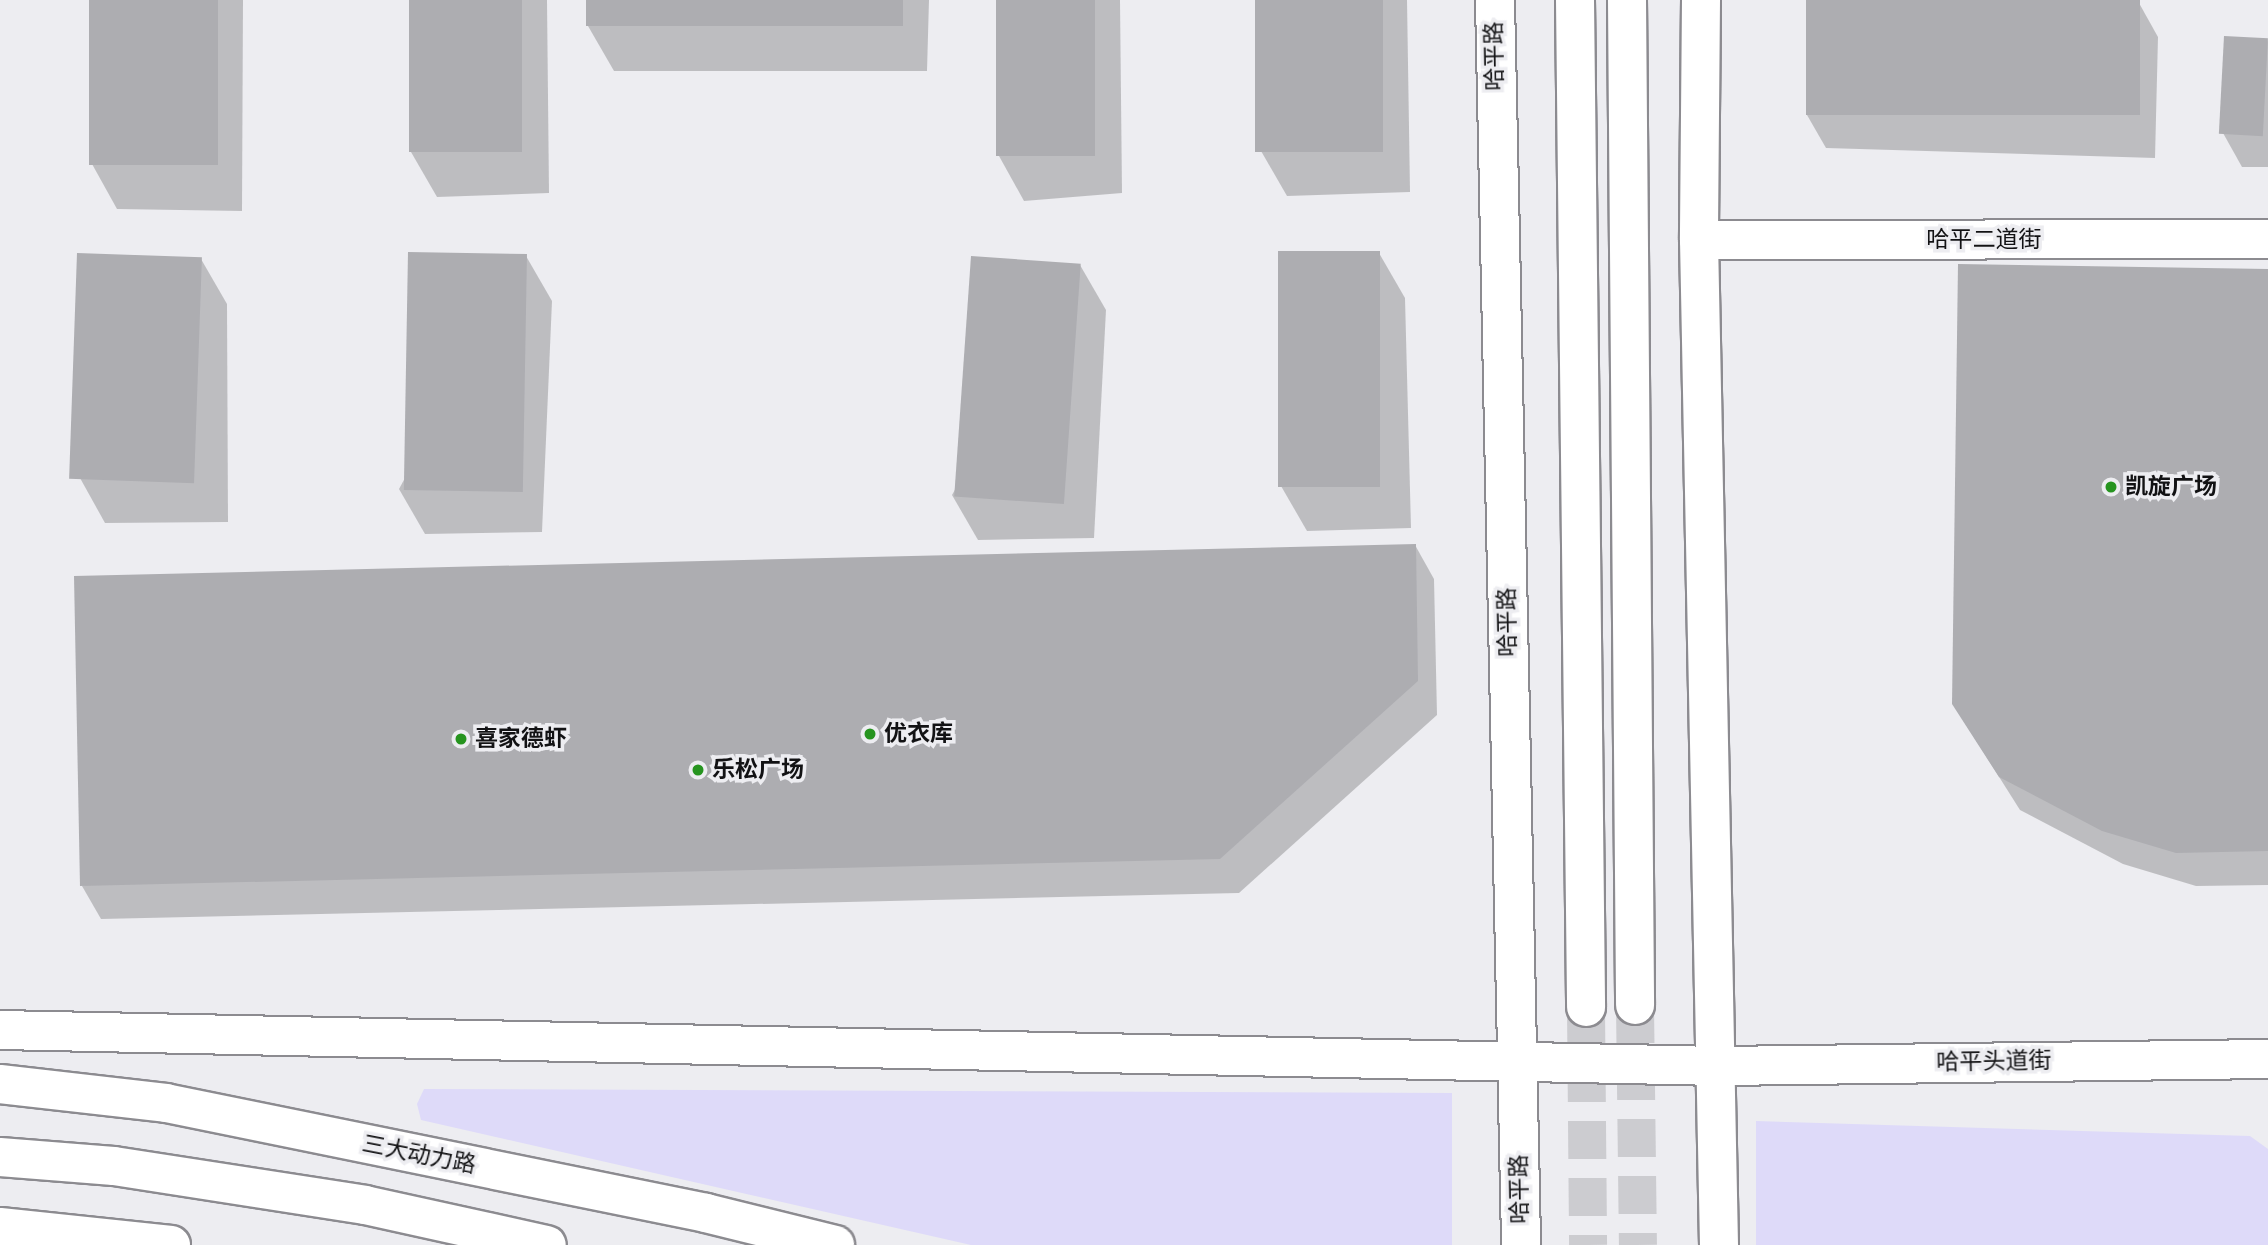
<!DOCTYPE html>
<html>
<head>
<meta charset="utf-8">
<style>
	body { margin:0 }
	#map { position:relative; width:2268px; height:1245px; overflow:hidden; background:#ededf1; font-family:"Roboto Condensed","Noto Sans SC",sans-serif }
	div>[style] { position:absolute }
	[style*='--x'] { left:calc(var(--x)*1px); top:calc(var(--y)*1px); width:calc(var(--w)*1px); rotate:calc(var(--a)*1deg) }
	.green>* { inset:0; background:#dedaf9 }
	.shadow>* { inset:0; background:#0003 }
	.building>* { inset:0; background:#adadb1; transform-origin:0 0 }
	.highway-tunnel>* { height:38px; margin-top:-19px; transform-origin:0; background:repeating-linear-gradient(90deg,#ccccd0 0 38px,transparent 0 57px) }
	.roads { filter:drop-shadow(2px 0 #8c8b90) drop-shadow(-2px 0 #8c8b90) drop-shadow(0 2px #8c8b90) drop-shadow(0 -2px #8c8b90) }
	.secondary>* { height:38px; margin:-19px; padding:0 19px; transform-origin:19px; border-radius:19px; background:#fff }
	.highway>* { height:38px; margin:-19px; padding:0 19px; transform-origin:19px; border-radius:19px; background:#fff }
	.dots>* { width:19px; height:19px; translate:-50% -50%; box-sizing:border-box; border:4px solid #ededf1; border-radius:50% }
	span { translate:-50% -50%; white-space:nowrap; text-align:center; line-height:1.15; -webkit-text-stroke:7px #ededf1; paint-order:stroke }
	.street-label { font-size:23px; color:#121214 }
	.poi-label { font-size:23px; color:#121214; font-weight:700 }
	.left { translate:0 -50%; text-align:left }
</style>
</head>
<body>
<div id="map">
	<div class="green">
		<div style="clip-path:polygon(424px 1089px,1452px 1093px,1452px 1245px,971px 1245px,421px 1120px,417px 1104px)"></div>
		<div style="clip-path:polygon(1756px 1121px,2250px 1136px,2268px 1149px,2268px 1245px,1756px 1245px)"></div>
	</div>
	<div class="shadow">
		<div style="clip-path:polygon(91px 0,243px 0,242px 211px,117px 209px,92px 164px)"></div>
		<div style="clip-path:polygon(411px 0,547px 0,549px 193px,437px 197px,411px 152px)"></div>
		<div style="clip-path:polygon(587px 0,929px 0,927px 71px,614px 71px,588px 26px)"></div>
		<div style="clip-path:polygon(998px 0,1120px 0,1122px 193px,1024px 201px,999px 156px)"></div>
		<div style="clip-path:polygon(1256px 0,1407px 0,1410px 192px,1287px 196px,1261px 151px)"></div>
		<div style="clip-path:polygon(1808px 0,2139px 3px,2158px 37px,2155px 158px,1826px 148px,1807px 115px)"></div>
		<div style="clip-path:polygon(2268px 40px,2268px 167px,2242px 167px,2223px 133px)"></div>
		<div style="clip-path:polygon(1379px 253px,1405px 298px,1411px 528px,1307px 531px,1281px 486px)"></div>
		<div style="clip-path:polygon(526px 256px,552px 301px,542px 532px,425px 534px,399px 489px)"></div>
		<div style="clip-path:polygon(201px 259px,227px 304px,228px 522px,105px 523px,80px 478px)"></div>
		<div style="clip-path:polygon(1080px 265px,1106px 310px,1094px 538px,978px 540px,952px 495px)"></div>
		<div style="clip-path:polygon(2268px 271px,2268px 885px,2196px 886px,2123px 864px,2020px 810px,1953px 704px)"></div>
		<div style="clip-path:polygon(1415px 545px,1434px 579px,1437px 715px,1239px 893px,101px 919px,82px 886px)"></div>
	</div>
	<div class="building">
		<div style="left:89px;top:0;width:129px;height:165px"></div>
		<div style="left:409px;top:0;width:113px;height:152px"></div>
		<div style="left:586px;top:0;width:317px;height:26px"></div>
		<div style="left:996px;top:0;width:99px;height:156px"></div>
		<div style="left:1255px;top:0;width:128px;height:152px"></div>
		<div style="left:1806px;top:0;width:334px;height:115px"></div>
		<div style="left:2224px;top:36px;width:44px;height:98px;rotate:3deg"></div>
		<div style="left:1278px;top:251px;width:102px;height:236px"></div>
		<div style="left:408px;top:252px;width:119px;height:238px;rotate:1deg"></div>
		<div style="left:77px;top:253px;width:125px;height:226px;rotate:2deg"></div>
		<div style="left:971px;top:256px;width:110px;height:241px;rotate:4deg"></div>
		<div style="clip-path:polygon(1958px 264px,2268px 269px,2268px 851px,2176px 853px,2102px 831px,1999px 777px,1952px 704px)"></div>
		<div style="clip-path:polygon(1416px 544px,1418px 681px,1220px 859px,80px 886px,74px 576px)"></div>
	</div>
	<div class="highway-tunnel">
		<div style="--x:1635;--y:1005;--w:240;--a:89.3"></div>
		<div style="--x:1586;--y:1007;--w:238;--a:89.5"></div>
	</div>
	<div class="roads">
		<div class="secondary">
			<div style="--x:1699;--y:240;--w:569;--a:-0.1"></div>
			<div style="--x:0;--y:1030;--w:1720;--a:1.2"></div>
			<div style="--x:1720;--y:1066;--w:548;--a:-0.73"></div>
		</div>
		<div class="highway">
			<div style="--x:1495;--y:0;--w:1245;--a:88.8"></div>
			<div style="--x:1575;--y:0;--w:1007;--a:89.37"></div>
			<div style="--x:1627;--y:0;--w:1005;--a:89.54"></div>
			<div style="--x:1701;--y:0;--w:240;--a:90.5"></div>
			<div style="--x:1699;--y:240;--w:1005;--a:88.86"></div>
			<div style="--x:0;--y:1084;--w:167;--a:6.5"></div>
			<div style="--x:166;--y:1103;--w:551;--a:11.51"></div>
			<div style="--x:706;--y:1213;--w:133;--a:13.9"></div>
			<div style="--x:0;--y:1157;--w:114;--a:4.5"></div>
			<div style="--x:114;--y:1166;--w:254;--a:8.8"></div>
			<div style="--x:365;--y:1205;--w:186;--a:12.4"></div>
			<div style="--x:0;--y:1227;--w:172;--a:6"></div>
		</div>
	</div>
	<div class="dots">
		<div style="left:2111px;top:487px;background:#26941f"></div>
		<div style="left:870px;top:734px;background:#26941f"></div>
		<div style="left:461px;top:739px;background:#26941f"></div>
		<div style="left:698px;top:770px;background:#26941f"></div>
	</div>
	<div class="street-label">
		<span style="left:1495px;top:56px;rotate:-91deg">哈平路</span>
		<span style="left:1984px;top:240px">哈平二道街</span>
		<span style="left:1508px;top:622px;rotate:-91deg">哈平路</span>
		<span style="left:1994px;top:1062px;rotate:-1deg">哈平头道街</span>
		<span style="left:419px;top:1155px;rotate:11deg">三大动力路</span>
		<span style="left:1520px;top:1189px;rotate:-91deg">哈平路</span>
	</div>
	<div class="poi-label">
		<span class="left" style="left:2125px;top:487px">凯旋广场</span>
		<span class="left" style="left:884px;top:734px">优衣库</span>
		<span class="left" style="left:475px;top:739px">喜家德虾</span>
		<span class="left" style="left:712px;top:770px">乐松广场</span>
	</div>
</div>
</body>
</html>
